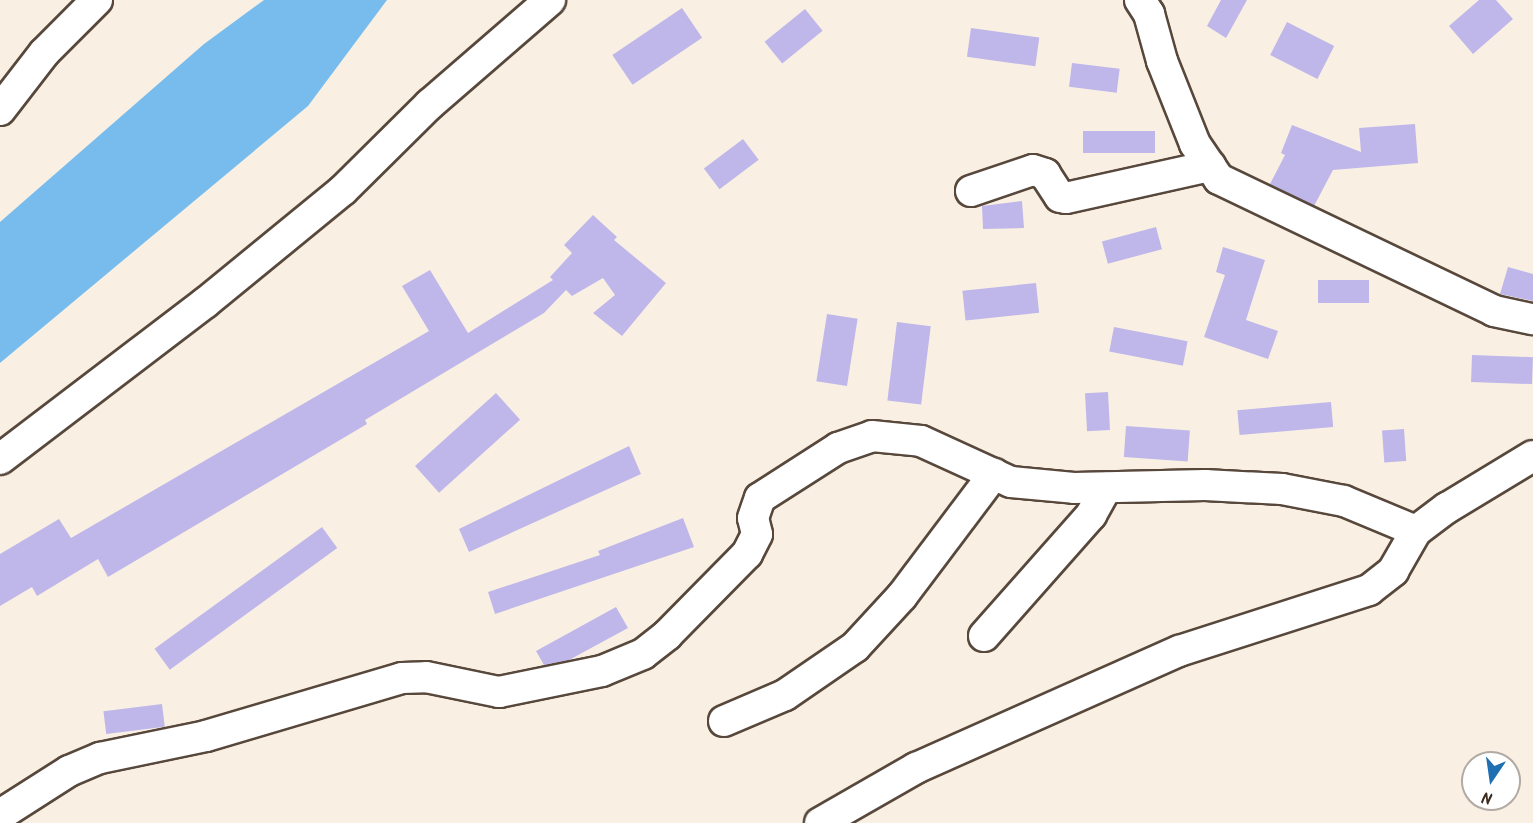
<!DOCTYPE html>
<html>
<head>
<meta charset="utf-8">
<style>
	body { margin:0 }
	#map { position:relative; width:1533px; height:823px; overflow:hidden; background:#f9f0e3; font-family:Kalam,sans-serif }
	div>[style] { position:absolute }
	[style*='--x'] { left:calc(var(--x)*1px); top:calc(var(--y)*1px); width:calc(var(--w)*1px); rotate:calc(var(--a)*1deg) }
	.water>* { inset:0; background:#78bcee }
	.building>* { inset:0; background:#bfb7ea; transform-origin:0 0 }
	.roads { filter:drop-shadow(2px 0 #58483c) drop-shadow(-2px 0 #58483c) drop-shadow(0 2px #58483c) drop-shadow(0 -2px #58483c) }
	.minor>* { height:30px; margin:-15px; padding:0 15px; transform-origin:15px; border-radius:15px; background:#fff }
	span { translate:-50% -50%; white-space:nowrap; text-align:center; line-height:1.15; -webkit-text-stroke:6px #fff; paint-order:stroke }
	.north { position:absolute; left:1461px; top:751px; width:60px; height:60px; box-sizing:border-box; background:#fff; border:2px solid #b1aaa5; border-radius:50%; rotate:193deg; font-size:16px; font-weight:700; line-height:24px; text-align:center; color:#3b2a1e }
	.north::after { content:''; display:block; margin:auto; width:21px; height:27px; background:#1f6fb2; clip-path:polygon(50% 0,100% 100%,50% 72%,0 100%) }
</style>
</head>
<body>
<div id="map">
	<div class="water">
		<div style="clip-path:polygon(264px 0,387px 0,308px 106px,0 363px,0 222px,204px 44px)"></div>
	</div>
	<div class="building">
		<div style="clip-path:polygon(1221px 0,1247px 0,1226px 38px,1207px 26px)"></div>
		<div style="clip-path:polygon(1479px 0,1496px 0,1513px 19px,1473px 54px,1449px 26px)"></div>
		<div style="left:682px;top:8px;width:36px;height:84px;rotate:56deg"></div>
		<div style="left:805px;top:9px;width:28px;height:52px;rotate:51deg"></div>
		<div style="left:1287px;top:22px;width:53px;height:37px;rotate:27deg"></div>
		<div style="left:971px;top:28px;width:69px;height:29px;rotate:8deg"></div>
		<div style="left:1072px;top:63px;width:48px;height:24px;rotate:7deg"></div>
		<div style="clip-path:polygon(1415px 124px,1418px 163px,1333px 170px,1314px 206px,1270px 184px,1285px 155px,1281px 153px,1292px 125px,1361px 152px,1359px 128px)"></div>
		<div style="left:1083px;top:131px;width:72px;height:22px"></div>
		<div style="left:743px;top:139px;width:26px;height:49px;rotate:53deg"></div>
		<div style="clip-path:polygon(1022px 201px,1024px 228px,983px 229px,982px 206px)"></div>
		<div style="clip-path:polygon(593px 215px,617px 237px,614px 240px,666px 283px,622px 336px,593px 313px,615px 295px,603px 278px,572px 296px,566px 290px,544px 313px,365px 420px,367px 424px,108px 577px,98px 559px,37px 596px,32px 587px,0 606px,0 554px,59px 519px,71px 538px,429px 331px,402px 286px,430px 270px,468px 333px,553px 280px,550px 277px,572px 253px,564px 245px)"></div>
		<div style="left:1156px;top:227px;width:23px;height:56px;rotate:75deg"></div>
		<div style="clip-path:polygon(1223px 247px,1265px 260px,1246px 320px,1278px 331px,1268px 359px,1204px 337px,1225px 275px,1216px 272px)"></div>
		<div style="clip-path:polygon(1508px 267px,1533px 274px,1533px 301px,1500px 294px)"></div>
		<div style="left:1369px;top:280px;width:23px;height:51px;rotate:90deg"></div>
		<div style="left:1036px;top:283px;width:30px;height:74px;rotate:84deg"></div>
		<div style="left:827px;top:314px;width:31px;height:68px;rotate:9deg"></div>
		<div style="left:897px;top:322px;width:34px;height:79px;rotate:7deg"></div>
		<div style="left:1114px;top:327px;width:75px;height:25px;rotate:11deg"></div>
		<div style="left:1472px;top:355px;width:61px;height:27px;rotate:2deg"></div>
		<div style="left:1108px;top:392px;width:38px;height:23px;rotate:87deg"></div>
		<div style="left:496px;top:393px;width:36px;height:109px;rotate:48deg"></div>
		<div style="left:1331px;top:402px;width:25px;height:94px;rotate:85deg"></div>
		<div style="left:1126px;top:426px;width:64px;height:31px;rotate:4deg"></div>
		<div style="left:1404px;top:429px;width:32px;height:22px;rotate:86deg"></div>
		<div style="clip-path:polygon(629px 446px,641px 474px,469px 552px,459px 529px)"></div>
		<div style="clip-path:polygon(683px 518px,694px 547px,495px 614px,488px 592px,600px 555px,598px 551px)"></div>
		<div style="left:322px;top:527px;width:26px;height:207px;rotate:54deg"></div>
		<div style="clip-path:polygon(616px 607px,628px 628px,569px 660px,544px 665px,536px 651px)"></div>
		<div style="left:162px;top:704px;width:23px;height:59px;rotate:83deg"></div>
	</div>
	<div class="roads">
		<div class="minor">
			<div style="--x:1140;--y:0;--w:17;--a:57"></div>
			<div style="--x:1149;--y:14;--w:49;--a:74.5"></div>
			<div style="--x:1162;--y:61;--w:89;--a:68.3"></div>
			<div style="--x:1195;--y:144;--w:42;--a:55.6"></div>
			<div style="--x:1219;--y:179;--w:305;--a:25.6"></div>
			<div style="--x:1494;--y:311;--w:40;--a:12"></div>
			<div style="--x:0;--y:110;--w:72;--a:-52.3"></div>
			<div style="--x:44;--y:53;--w:75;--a:-45"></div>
			<div style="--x:971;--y:191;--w:65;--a:-18.7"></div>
			<div style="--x:1033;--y:170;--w:13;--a:18"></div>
			<div style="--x:1045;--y:174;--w:27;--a:57"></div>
			<div style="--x:1060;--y:197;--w:6;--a:9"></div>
			<div style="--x:1066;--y:198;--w:148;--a:-12.5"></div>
			<div style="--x:0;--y:459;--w:258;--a:-37.3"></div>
			<div style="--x:205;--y:303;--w:178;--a:-39.3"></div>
			<div style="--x:343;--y:190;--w:122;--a:-44.7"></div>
			<div style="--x:430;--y:104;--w:159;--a:-40.9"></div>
			<div style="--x:984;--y:636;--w:162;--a:-48.5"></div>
			<div style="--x:1091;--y:515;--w:31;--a:-61"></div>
			<div style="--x:724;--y:721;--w:66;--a:-23.1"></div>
			<div style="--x:785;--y:695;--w:85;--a:-34.4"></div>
			<div style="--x:855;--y:647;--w:69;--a:-47.3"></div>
			<div style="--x:902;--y:596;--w:153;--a:-53"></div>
			<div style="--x:0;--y:815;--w:82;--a:-32.5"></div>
			<div style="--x:69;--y:771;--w:34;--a:-23"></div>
			<div style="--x:100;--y:758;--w:108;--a:-11.7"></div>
			<div style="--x:206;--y:736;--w:204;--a:-16.5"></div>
			<div style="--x:402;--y:678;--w:24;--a:-2"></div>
			<div style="--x:426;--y:677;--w:75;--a:11.6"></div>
			<div style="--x:499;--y:692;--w:105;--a:-11.5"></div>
			<div style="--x:602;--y:671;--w:44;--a:-22.5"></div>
			<div style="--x:643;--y:654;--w:31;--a:-38"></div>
			<div style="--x:667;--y:635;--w:114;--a:-45.4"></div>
			<div style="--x:747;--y:554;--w:22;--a:-63"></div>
			<div style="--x:757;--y:534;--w:16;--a:-104"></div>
			<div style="--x:753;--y:518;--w:21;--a:-71"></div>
			<div style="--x:760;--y:498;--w:93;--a:-32.7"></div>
			<div style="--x:838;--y:448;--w:36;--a:-19"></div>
			<div style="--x:872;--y:436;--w:49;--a:5.8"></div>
			<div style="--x:921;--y:441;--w:99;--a:24.5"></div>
			<div style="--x:1011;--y:482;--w:63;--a:5.4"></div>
			<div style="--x:1074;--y:488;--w:131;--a:-1.3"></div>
			<div style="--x:1205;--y:485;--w:77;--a:3"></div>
			<div style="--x:1282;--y:489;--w:63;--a:11"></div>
			<div style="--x:1344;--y:501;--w:78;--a:22.6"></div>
			<div style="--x:820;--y:823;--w:111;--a:-29.8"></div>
			<div style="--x:916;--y:768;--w:288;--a:-24"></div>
			<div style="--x:1179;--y:651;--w:200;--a:-17.8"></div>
			<div style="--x:1369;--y:590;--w:31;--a:-38"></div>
			<div style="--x:1393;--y:571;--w:46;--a:-60.1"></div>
			<div style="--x:1416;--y:531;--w:39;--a:-37"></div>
			<div style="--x:1447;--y:508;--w:100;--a:-31.2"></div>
		</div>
	</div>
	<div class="north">N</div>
</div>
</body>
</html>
